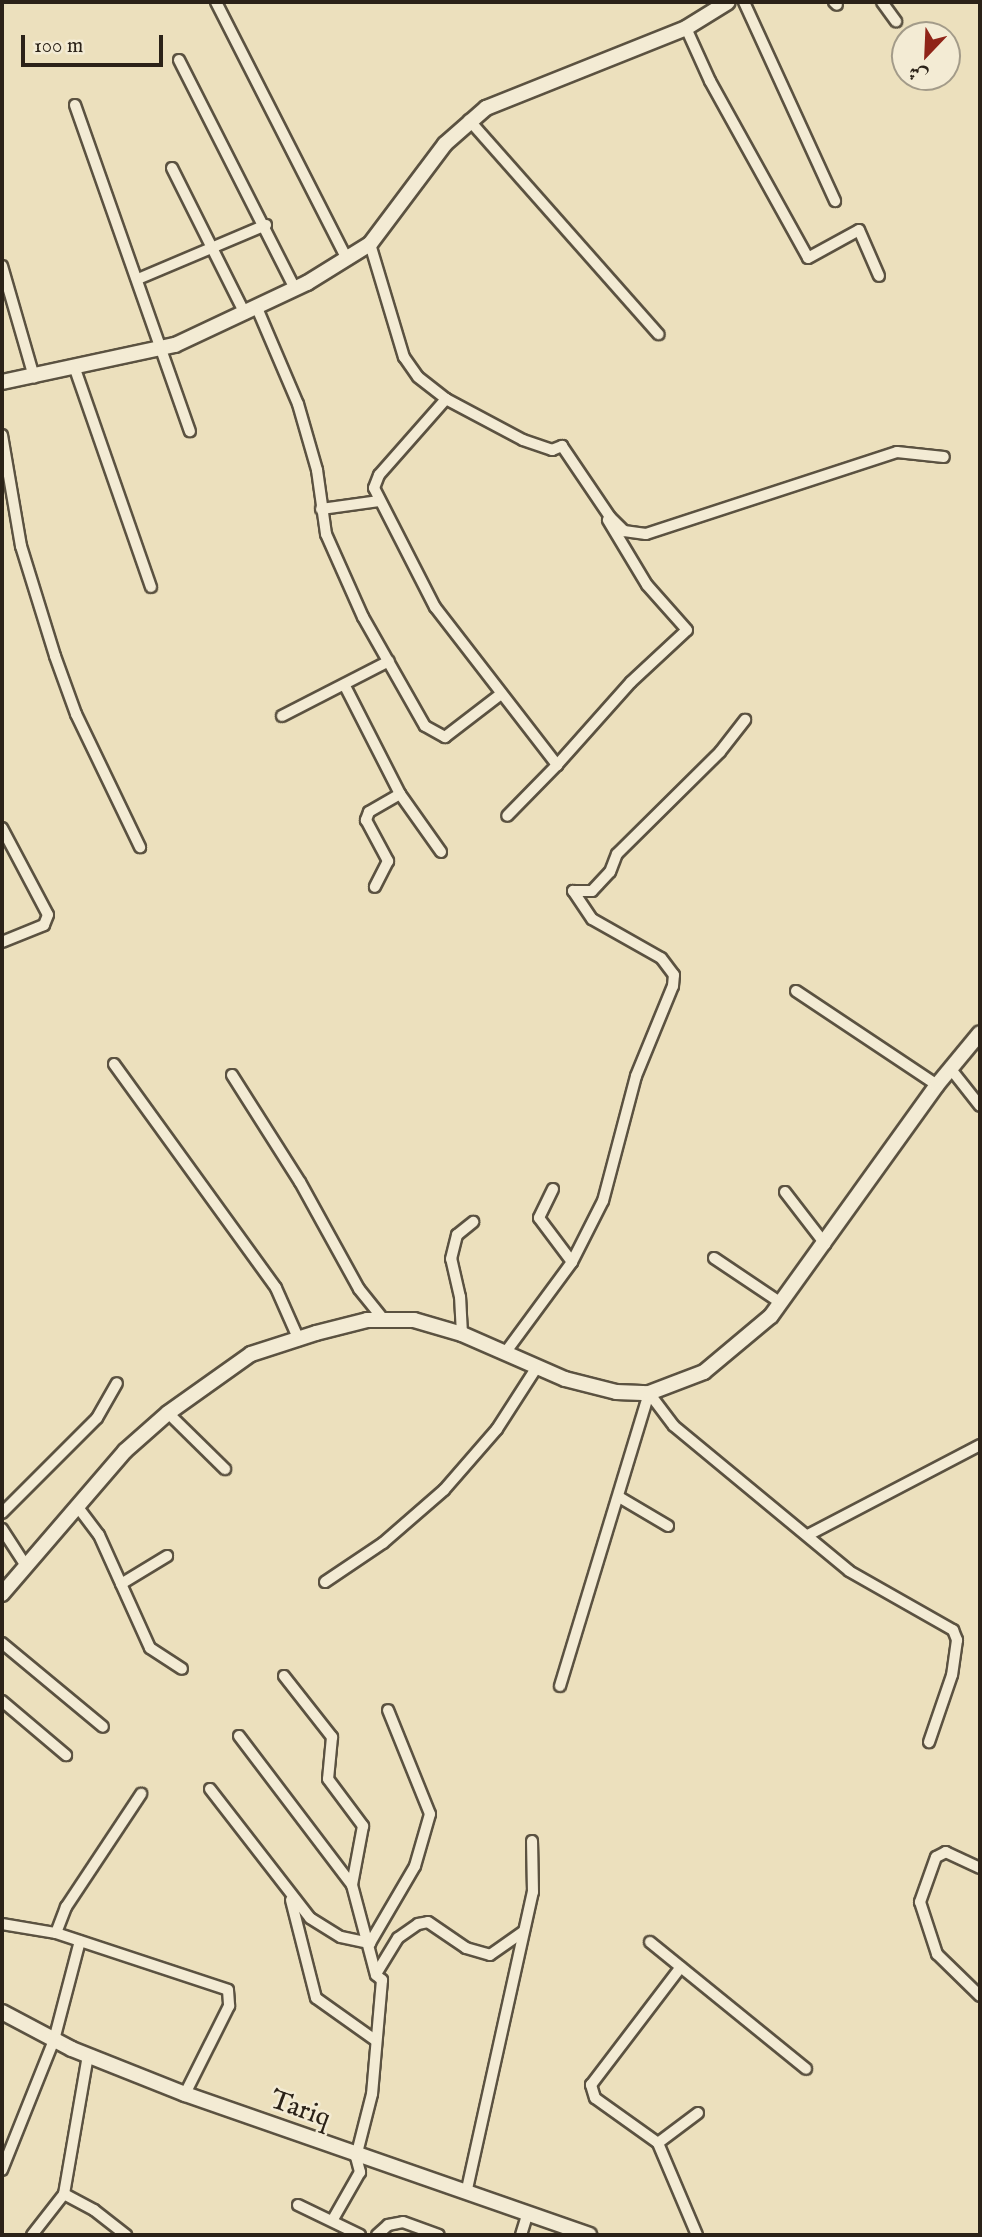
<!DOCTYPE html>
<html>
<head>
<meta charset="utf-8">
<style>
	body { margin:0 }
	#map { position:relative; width:982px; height:2237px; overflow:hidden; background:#ece0bd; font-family:"IM FELL English",Amiri,serif }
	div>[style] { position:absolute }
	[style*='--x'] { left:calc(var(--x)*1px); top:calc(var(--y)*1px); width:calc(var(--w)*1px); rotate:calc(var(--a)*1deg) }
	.roads { filter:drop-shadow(2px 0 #5b5241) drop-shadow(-2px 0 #5b5241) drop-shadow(0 2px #5b5241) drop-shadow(0 -2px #5b5241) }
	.street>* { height:10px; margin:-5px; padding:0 5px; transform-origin:5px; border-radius:5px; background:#f3ebd4 }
	.secondary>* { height:14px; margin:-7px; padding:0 7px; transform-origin:7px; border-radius:7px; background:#f3ebd4 }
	span { translate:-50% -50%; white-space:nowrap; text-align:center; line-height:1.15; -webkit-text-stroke:5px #f3ebd4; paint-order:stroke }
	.street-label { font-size:28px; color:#2b2218 }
	.frame { position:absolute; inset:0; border:4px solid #2b2218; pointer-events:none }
	.north { position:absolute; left:891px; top:21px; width:70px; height:70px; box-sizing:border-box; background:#f3ebd4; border:2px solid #a39b89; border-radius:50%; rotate:203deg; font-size:19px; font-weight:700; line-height:28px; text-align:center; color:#2b2218 }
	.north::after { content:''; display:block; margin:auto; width:24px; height:32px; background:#8f2418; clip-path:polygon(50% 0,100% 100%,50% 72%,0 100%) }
	.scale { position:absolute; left:21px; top:35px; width:142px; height:32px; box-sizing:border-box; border:4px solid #2b2218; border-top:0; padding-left:9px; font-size:21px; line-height:24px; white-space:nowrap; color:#2b2218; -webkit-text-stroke:5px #f3ebd4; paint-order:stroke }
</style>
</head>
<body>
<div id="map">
	<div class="roads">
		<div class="street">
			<div style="--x:216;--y:2;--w:288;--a:63"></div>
			<div style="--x:744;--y:2;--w:219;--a:65.4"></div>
			<div style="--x:834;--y:2;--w:4;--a:45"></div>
			<div style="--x:882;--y:2;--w:24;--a:54"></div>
			<div style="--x:686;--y:28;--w:58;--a:65.6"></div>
			<div style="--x:710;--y:81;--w:202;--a:61"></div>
			<div style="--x:808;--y:258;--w:58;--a:-28.8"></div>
			<div style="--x:859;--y:230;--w:50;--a:66.5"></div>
			<div style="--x:179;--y:60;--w:257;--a:63.1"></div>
			<div style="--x:75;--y:105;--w:346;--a:70.6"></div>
			<div style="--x:469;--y:120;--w:286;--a:48.5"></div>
			<div style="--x:172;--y:168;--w:163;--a:63.4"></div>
			<div style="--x:370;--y:244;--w:118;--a:73.3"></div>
			<div style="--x:404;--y:357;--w:24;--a:55"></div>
			<div style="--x:418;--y:377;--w:36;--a:38"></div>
			<div style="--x:446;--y:399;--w:87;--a:28"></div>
			<div style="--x:523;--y:440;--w:31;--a:19"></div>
			<div style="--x:552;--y:450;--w:11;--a:-22"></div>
			<div style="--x:562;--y:446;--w:86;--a:55.9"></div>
			<div style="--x:610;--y:517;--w:20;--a:45"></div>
			<div style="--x:624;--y:531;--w:22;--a:8"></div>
			<div style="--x:646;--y:534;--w:264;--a:-18.1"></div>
			<div style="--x:897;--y:452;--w:47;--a:6.1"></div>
			<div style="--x:2;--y:266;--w:116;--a:73.9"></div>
			<div style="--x:138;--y:279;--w:139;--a:-22.9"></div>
			<div style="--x:257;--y:308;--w:104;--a:66.9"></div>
			<div style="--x:298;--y:404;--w:69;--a:73.9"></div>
			<div style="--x:317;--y:470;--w:65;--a:82"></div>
			<div style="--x:326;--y:534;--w:91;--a:66"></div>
			<div style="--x:363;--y:617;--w:125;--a:60.4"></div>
			<div style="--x:425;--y:726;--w:23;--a:29"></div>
			<div style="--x:445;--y:737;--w:71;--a:-37.5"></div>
			<div style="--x:74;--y:366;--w:234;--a:70.8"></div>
			<div style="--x:446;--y:399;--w:101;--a:131.4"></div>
			<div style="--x:379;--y:475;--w:14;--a:111"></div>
			<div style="--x:374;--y:488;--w:134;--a:62.9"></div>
			<div style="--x:435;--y:607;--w:200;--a:52.3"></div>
			<div style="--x:557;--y:765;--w:71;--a:134.4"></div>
			<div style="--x:2;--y:435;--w:113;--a:80.3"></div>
			<div style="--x:21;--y:546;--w:115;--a:72.8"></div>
			<div style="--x:55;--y:656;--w:62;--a:70.1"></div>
			<div style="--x:76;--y:714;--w:148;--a:64.3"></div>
			<div style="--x:321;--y:509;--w:59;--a:-7.9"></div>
			<div style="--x:345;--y:686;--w:121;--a:63"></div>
			<div style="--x:400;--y:794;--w:36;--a:150"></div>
			<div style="--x:369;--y:812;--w:9;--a:111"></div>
			<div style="--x:366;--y:820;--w:47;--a:61.8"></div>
			<div style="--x:388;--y:861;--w:29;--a:117"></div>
			<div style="--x:282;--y:716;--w:120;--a:-27.2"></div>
			<div style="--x:557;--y:765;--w:111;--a:-48.3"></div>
			<div style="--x:631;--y:682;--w:76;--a:-42.9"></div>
			<div style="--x:687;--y:630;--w:60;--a:-131.6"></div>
			<div style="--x:647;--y:585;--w:76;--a:-121"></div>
			<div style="--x:400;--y:794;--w:71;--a:54.7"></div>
			<div style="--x:2;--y:828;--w:98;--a:62.1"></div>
			<div style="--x:48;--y:915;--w:11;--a:112"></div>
			<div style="--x:44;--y:925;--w:45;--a:158"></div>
			<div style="--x:796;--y:991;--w:169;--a:33.7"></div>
			<div style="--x:114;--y:1064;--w:276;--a:54.1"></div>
			<div style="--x:276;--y:1288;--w:57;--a:66.1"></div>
			<div style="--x:950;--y:1068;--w:48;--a:51.7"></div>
			<div style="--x:232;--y:1075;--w:127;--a:57.6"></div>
			<div style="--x:300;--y:1182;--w:122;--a:61.1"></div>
			<div style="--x:359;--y:1289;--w:38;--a:51"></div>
			<div style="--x:553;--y:1189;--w:32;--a:116"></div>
			<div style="--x:539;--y:1218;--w:55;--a:53.1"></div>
			<div style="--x:785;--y:1192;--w:66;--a:52.4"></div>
			<div style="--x:714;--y:1258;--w:81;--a:33.9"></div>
			<div style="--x:462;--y:1334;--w:37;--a:-93"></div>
			<div style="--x:460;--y:1297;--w:39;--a:-103"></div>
			<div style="--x:451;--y:1259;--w:25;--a:-76"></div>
			<div style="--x:457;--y:1235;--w:21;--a:-39"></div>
			<div style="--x:505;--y:1353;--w:113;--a:-53.6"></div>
			<div style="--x:572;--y:1262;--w:68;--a:-63.1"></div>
			<div style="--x:603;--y:1201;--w:129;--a:-75.2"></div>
			<div style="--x:636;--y:1076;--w:97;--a:-67.7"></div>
			<div style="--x:673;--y:986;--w:11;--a:-85"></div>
			<div style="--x:674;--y:975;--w:21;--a:-127"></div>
			<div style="--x:661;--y:958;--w:79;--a:-150.5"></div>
			<div style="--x:592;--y:919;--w:34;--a:-124"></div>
			<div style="--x:573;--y:891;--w:19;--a:0"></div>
			<div style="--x:592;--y:891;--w:26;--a:-47"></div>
			<div style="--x:610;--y:872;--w:19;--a:-69"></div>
			<div style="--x:617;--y:854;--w:145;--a:-44.7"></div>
			<div style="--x:720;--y:752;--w:41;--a:-52"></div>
			<div style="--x:649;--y:1393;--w:41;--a:52.9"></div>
			<div style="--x:674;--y:1426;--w:227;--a:39.6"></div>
			<div style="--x:849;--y:1571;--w:120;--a:29.6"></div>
			<div style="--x:953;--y:1630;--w:11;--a:68"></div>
			<div style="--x:957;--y:1640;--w:35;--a:98"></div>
			<div style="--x:952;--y:1675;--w:71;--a:108.9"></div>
			<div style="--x:168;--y:1413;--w:80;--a:44.5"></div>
			<div style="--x:619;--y:1497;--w:57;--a:30.6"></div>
			<div style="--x:77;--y:1506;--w:36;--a:53"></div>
			<div style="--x:99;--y:1535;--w:124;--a:65.7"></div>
			<div style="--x:150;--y:1648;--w:38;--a:33"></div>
			<div style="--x:2;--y:1513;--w:134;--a:-45"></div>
			<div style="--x:97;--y:1418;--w:40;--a:-60.3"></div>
			<div style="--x:2;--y:1529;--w:44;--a:57"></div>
			<div style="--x:808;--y:1535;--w:194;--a:-27.6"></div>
			<div style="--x:325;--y:1582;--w:70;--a:-33.9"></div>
			<div style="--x:383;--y:1543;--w:81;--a:-41"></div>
			<div style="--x:444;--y:1490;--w:81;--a:-49"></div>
			<div style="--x:497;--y:1429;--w:74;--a:-57.2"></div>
			<div style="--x:121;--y:1584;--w:54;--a:-31.3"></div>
			<div style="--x:2;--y:1643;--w:131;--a:39.7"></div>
			<div style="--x:284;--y:1676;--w:78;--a:51.8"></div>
			<div style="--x:332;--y:1737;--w:42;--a:95.4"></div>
			<div style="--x:328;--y:1779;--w:59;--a:53.3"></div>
			<div style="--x:363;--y:1826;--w:60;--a:100.6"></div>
			<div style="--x:352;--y:1885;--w:93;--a:75.1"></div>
			<div style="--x:376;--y:1975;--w:8;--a:40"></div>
			<div style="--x:382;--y:1980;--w:114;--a:95"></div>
			<div style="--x:372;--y:2094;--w:65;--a:104.3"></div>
			<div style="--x:356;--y:2157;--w:16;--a:75"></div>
			<div style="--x:360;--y:2172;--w:56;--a:119.7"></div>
			<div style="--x:560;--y:1686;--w:306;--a:-73.1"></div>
			<div style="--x:2;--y:1701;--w:84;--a:40.2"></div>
			<div style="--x:239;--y:1736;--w:187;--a:52.8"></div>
			<div style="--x:210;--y:1789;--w:163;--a:52.2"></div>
			<div style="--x:310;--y:1918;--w:36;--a:32"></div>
			<div style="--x:341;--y:1937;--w:30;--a:12"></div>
			<div style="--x:370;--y:1943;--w:89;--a:-59.7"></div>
			<div style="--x:415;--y:1866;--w:54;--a:-73.9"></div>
			<div style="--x:430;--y:1814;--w:112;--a:-112"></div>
			<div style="--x:980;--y:1868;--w:38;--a:-155"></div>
			<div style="--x:946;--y:1852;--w:11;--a:153"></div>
			<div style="--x:936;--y:1857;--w:48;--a:109.6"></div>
			<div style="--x:920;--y:1902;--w:55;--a:71.9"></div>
			<div style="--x:937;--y:1954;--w:60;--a:44.3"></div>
			<div style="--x:291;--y:1900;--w:101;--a:75.7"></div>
			<div style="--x:316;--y:1998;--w:72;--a:35.4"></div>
			<div style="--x:2;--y:1924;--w:55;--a:9.5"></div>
			<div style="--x:56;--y:1933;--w:181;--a:18.3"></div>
			<div style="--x:228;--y:1990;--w:16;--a:86"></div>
			<div style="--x:229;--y:2006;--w:98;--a:116.6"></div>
			<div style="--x:56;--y:1933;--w:28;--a:-69"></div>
			<div style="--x:66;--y:1907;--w:136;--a:-56.4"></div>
			<div style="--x:650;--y:1942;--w:201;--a:39.1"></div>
			<div style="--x:376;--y:1974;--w:42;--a:-58.6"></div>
			<div style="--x:398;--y:1938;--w:24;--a:-35"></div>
			<div style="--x:418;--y:1924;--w:10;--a:-11"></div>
			<div style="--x:428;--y:1922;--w:46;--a:34.4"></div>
			<div style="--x:466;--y:1948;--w:25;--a:16"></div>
			<div style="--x:490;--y:1955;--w:39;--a:-35"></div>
			<div style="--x:658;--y:2143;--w:77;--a:-144.5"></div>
			<div style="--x:595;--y:2098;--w:14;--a:-107"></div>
			<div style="--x:591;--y:2085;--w:148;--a:-52.7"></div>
			<div style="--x:2;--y:2170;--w:140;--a:-68.2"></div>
			<div style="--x:54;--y:2040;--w:102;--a:-75.3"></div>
			<div style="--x:467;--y:2189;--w:304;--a:-77.5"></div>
			<div style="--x:533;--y:1892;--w:51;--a:-91.1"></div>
			<div style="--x:64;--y:2194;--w:34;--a:28"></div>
			<div style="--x:94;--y:2210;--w:41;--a:38"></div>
			<div style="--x:298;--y:2205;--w:69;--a:25.8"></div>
			<div style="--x:32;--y:2235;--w:52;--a:-52"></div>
			<div style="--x:64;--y:2194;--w:141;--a:-80.2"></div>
			<div style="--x:377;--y:2235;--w:15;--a:-42"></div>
			<div style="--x:388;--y:2225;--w:15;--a:-11"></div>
			<div style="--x:403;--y:2222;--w:38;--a:20"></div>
			<div style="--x:521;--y:2235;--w:21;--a:-73"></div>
			<div style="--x:697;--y:2235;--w:100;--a:-113"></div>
			<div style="--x:658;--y:2143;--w:50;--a:-36.9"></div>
		</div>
		<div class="secondary">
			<div style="--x:2;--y:382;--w:177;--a:-12.1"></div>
			<div style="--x:175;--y:345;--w:146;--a:-25.2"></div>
			<div style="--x:307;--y:283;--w:74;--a:-31.8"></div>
			<div style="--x:370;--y:244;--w:125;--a:-53.1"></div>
			<div style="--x:445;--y:144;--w:55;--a:-41.3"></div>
			<div style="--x:486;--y:108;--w:215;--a:-21.8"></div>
			<div style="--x:686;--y:28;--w:49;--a:-31.8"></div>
			<div style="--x:2;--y:1594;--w:189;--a:-49.3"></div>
			<div style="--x:125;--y:1451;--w:57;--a:-41.5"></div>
			<div style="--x:168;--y:1413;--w:102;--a:-35.4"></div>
			<div style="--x:251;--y:1354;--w:68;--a:-17.9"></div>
			<div style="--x:316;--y:1333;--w:53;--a:-14.3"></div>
			<div style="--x:367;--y:1320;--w:47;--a:0"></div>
			<div style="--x:414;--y:1320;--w:50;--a:16.3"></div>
			<div style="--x:462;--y:1334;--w:112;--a:23.6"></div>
			<div style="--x:565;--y:1379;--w:53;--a:14.3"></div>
			<div style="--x:616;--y:1392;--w:33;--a:2"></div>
			<div style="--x:649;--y:1393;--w:59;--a:-20.9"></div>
			<div style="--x:704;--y:1372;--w:87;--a:-39.9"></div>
			<div style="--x:771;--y:1316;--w:284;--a:-54.3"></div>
			<div style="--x:937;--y:1085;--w:67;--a:-50.4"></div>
			<div style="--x:2;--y:2012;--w:79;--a:27.9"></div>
			<div style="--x:72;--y:2049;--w:122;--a:21.7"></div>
			<div style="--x:185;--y:2094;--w:428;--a:19.2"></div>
		</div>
	</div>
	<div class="street-label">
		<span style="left:300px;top:2110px;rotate:20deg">Tariq</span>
	</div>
	<div class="frame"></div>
	<div class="north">ش</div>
	<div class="scale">100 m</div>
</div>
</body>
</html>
